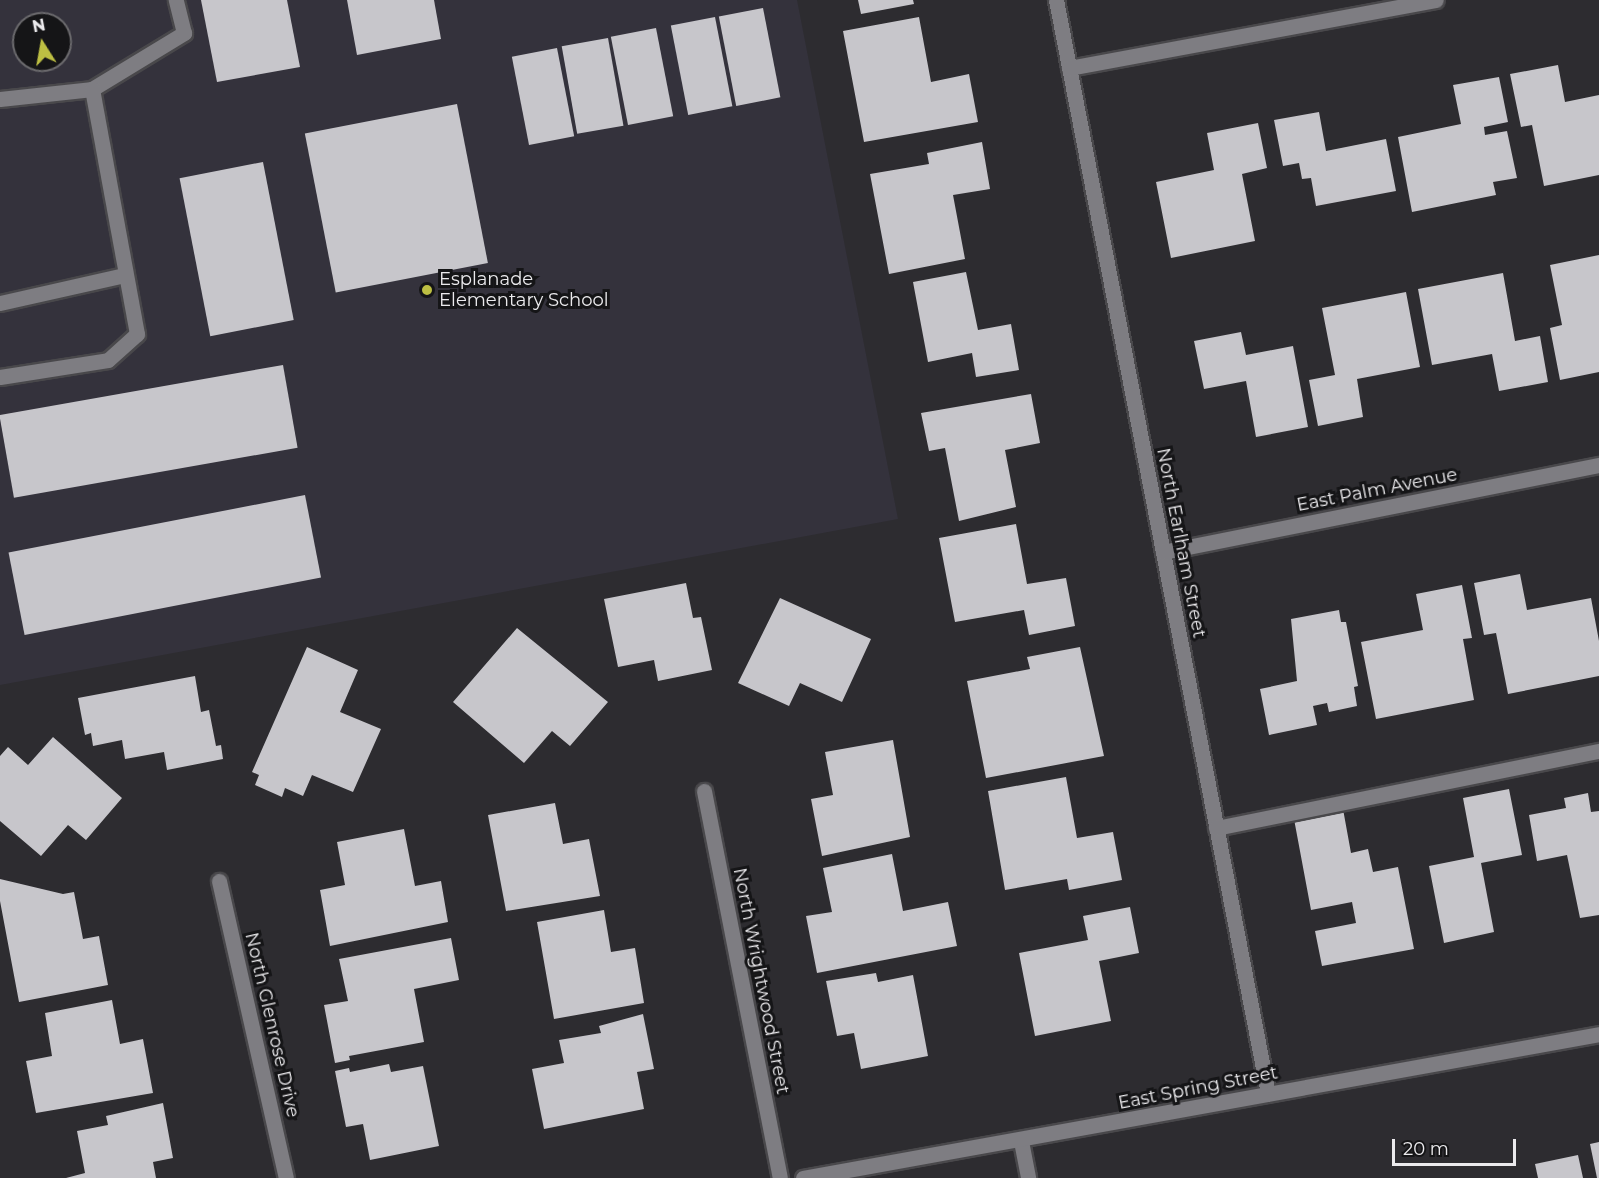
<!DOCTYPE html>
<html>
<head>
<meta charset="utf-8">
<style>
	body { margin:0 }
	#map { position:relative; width:1599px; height:1178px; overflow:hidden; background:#2d2c30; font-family:Montserrat,sans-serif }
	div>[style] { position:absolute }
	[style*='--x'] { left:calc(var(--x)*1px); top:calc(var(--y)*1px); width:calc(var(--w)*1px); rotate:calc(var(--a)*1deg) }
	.built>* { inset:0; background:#34323c }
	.building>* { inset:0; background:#c7c6cb; transform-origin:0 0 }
	.roads { filter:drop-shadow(2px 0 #49484b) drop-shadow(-2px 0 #49484b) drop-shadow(0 2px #49484b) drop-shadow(0 -2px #49484b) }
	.minor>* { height:15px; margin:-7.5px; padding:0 7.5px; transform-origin:7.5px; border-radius:7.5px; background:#7e7d82 }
	.dots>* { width:16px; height:16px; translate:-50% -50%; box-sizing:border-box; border:3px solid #151517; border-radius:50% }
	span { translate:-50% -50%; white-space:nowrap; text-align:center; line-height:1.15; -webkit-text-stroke:6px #151517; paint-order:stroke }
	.poi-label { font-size:18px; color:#ebeaed }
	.left { translate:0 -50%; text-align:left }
	.street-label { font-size:18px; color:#ebeaed }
	.north { position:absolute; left:12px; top:12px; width:60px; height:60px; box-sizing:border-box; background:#151517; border:2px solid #6b6a6d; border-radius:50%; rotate:349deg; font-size:16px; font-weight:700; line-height:24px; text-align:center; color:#ebeaed }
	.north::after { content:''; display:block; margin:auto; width:21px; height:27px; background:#bdbf43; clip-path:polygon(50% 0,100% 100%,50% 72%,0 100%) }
	.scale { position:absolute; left:1392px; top:1139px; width:124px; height:27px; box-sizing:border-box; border:3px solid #ebeaed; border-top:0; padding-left:8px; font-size:18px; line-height:21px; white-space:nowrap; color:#ebeaed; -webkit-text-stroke:4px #151517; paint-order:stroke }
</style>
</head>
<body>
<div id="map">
	<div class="built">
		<div style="clip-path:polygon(evenodd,0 0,797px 0,898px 519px,0 685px,0 0,24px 24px,60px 24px,60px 60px,24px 60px,24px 24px)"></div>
	</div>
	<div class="building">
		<div style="clip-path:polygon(201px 0,287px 0,300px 67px,217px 82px)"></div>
		<div style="clip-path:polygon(347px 0,434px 0,441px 39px,357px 55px)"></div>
		<div style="clip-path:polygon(858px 0,913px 0,914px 4px,861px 14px)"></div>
		<div style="left:763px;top:8px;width:91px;height:45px;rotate:79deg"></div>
		<div style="left:715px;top:17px;width:91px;height:45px;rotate:79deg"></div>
		<div style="clip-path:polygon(919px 17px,931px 82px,969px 74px,978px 122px,864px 142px,843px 31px)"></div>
		<div style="left:656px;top:28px;width:90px;height:46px;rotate:79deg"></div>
		<div style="left:608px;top:38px;width:89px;height:47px;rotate:80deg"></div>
		<div style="left:557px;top:48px;width:90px;height:46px;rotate:79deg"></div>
		<div style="clip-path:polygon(1558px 65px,1565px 102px,1599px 95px,1599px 175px,1544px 186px,1532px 125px,1521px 127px,1510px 74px)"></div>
		<div style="clip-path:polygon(1499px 77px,1508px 122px,1484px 127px,1485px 135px,1507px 131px,1517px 178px,1493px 182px,1496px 195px,1412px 212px,1398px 137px,1461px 124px,1453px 85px)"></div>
		<div style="left:457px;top:104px;width:162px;height:155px;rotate:79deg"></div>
		<div style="clip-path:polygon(1319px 112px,1326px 151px,1386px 139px,1396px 191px,1316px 206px,1311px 178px,1302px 179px,1299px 163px,1283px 166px,1274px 120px)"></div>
		<div style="clip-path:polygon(1258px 123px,1267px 168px,1242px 174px,1255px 241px,1171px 258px,1156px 182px,1214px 170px,1207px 133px)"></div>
		<div style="clip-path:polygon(982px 142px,990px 189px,953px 195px,965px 259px,889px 274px,870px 174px,929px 164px,927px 153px)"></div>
		<div style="left:263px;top:162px;width:161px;height:85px;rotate:79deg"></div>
		<div style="clip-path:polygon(1599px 255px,1599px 372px,1560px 380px,1550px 328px,1562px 325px,1550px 265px)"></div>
		<div style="clip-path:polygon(966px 272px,978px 330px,1011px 324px,1019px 370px,976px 377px,972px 353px,928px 362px,913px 282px)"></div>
		<div style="clip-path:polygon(1503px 273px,1515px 341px,1540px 336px,1548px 382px,1499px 391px,1492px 354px,1432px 365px,1418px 289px)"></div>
		<div style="clip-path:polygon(1406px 292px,1420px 367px,1357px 379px,1363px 417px,1318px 426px,1309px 380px,1335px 375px,1322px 308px)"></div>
		<div style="clip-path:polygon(1241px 332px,1246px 355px,1293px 346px,1308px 427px,1256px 437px,1246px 381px,1204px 389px,1194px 341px)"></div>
		<div style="left:283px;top:365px;width:84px;height:288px;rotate:80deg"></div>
		<div style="clip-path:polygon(1031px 394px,1040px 443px,1005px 450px,1016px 507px,959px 521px,945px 448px,929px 451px,921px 413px)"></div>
		<div style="left:305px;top:495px;width:84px;height:302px;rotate:79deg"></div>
		<div style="clip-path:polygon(1016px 524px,1027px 584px,1066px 578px,1075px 626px,1029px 635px,1024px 610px,955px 622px,939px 538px)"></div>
		<div style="clip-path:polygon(1520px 574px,1527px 610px,1591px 598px,1599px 641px,1599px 676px,1508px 694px,1496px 633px,1484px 635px,1474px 583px)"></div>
		<div style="clip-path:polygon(686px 583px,693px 618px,701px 617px,712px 670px,658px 681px,654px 660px,618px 667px,604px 599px)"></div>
		<div style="clip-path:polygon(1462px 585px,1472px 638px,1463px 639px,1474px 700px,1376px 719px,1361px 642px,1423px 630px,1416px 594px)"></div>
		<div style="clip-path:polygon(780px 598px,871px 639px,842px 702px,800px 683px,789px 706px,738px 683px)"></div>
		<div style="clip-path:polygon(1339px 610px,1341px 622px,1346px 622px,1358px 686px,1354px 687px,1357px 706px,1329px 712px,1327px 703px,1313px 706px,1317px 725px,1269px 735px,1260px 689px,1297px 681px,1291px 619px)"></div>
		<div style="clip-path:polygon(517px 628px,608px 702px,570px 746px,552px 731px,524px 763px,453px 702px)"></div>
		<div style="clip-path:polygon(307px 647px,358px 670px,340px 712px,381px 729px,353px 792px,312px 775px,303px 796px,285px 788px,282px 797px,255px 785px,259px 775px,252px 772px)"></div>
		<div style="clip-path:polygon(1080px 647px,1104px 756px,986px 778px,967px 681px,1030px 669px,1027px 657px)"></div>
		<div style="clip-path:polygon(195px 676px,201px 712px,209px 710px,216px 746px,221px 745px,223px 759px,167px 770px,164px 752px,125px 759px,122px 740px,93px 746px,91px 733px,85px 735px,78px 698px)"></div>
		<div style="clip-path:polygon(53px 737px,122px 798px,86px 840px,68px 825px,41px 856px,0 821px,0 756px,8px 747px,28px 765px)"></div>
		<div style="clip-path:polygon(893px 740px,910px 837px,822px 856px,811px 799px,833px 795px,825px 752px)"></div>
		<div style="clip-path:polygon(1066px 777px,1077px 838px,1113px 832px,1122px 880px,1069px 890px,1067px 879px,1005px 890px,988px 791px)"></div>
		<div style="clip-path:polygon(1509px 789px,1522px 855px,1481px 863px,1494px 932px,1444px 943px,1429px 866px,1474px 857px,1463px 798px)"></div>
		<div style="clip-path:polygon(1588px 793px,1591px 812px,1599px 811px,1599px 915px,1580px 918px,1567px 855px,1537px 861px,1529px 815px,1566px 808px,1564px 798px)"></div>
		<div style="clip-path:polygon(555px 803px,563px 844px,589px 839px,600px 896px,506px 911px,488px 815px)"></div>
		<div style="clip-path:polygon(1343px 809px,1351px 853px,1368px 849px,1373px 872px,1398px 867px,1414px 949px,1322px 966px,1315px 931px,1356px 923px,1352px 902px,1311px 910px,1294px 819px)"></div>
		<div style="clip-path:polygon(404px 829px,415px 886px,441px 881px,448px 922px,330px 946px,320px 890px,345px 885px,337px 842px)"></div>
		<div style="clip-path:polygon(892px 854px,903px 911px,948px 902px,957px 946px,817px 973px,806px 916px,832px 912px,823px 868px)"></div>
		<div style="clip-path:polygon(0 879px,63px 894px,74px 892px,83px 939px,99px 936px,108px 985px,19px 1002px,0 901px)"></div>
		<div style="clip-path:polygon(1130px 907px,1139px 953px,1099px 961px,1111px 1021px,1035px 1036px,1019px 953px,1088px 940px,1083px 916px)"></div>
		<div style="clip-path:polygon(604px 910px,611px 952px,635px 948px,644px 1003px,554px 1019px,537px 922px)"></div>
		<div style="clip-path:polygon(451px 938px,459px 980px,414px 989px,424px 1042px,349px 1056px,350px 1060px,335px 1063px,324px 1005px,348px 1001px,339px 959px)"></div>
		<div style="clip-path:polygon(876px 973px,878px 982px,913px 975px,928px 1056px,861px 1069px,854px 1033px,837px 1036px,826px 981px)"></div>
		<div style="clip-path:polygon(112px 1000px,120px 1044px,143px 1039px,153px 1093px,36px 1113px,26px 1061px,52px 1056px,45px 1013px)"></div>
		<div style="clip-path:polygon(643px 1014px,654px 1069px,637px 1072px,644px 1109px,544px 1129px,532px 1069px,564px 1063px,559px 1040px,601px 1033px,599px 1026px)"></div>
		<div style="clip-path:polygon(389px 1064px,391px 1072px,423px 1066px,439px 1146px,370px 1160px,363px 1124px,346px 1127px,335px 1071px,349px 1068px,350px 1072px)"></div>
		<div style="clip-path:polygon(163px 1103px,173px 1158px,153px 1162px,156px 1178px,66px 1178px,85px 1173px,77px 1131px,108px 1125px,106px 1116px)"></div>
		<div style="clip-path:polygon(1599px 1142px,1599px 1178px,1597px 1178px,1590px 1144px)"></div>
		<div style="clip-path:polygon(1578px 1155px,1583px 1178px,1538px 1178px,1535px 1164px)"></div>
	</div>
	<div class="roads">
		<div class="minor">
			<div style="--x:1056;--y:0;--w:1114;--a:79.03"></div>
			<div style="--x:1069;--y:68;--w:373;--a:-10.5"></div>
			<div style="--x:0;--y:99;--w:93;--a:-6.2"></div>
			<div style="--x:92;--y:89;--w:108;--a:-31.3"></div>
			<div style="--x:184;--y:33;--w:34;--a:-104"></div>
			<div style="--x:0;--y:303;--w:127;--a:-12.7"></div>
			<div style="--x:0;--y:377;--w:109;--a:-8.9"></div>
			<div style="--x:108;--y:360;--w:39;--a:-42"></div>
			<div style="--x:137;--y:334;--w:249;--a:-100.4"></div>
			<div style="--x:1163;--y:552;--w:445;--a:-11.3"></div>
			<div style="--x:704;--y:791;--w:394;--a:78.9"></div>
			<div style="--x:1216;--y:828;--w:391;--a:-11.4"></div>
			<div style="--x:219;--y:881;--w:304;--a:77.3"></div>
			<div style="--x:1021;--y:1141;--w:38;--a:79"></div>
			<div style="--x:803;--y:1178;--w:809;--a:-10.25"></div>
		</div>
	</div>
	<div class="dots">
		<div style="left:427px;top:290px;background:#bdbf43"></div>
	</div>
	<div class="poi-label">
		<span class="left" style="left:439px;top:290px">Esplanade<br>Elementary School</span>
	</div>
	<div class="street-label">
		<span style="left:1377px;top:490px;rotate:-11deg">East Palm Avenue</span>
		<span style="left:1181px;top:543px;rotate:79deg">North Earlham Street</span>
		<span style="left:761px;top:981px;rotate:79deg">North Wrightwood Street</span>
		<span style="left:272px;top:1025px;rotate:77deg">North Glenrose Drive</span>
		<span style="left:1198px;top:1088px;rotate:-11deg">East Spring Street</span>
	</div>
	<div class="north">N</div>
	<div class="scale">20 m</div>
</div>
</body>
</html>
